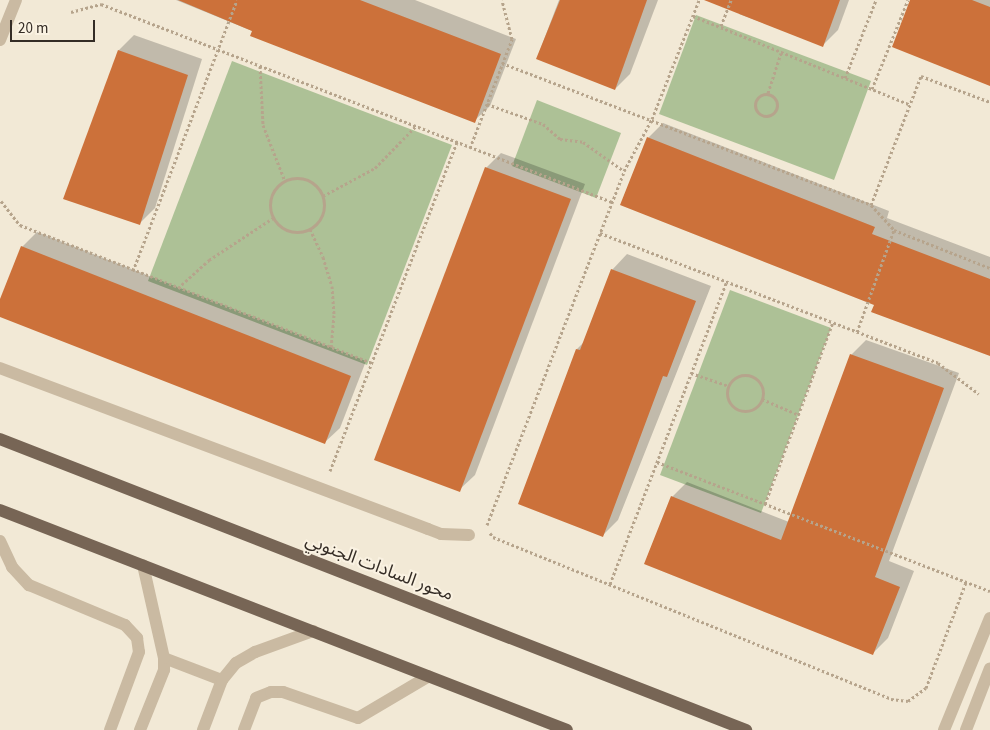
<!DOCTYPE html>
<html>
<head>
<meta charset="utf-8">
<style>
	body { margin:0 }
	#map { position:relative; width:990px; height:730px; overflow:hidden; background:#f2e9d6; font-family:"Source Sans 3","Noto Sans Arabic",sans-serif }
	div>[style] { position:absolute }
	.green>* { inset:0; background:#adc196 }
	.shadow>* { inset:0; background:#0003 }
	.building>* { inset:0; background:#cc713a }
	.path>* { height:3px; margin-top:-1.5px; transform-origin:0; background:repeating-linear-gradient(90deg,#b6a48c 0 2.5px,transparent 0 5px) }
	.path>.ring { margin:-1.5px; padding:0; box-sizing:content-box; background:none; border:3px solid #b6a48c; border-radius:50% }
	.service>* { height:12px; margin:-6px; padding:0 6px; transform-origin:6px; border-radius:6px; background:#cabaa2 }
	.minor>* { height:12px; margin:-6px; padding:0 6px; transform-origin:6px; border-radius:6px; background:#cabaa2 }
	.tertiary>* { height:12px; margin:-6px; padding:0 6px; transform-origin:6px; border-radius:6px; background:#cabaa2 }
	.primary>* { height:12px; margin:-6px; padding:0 6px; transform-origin:6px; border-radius:6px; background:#776555 }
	span { translate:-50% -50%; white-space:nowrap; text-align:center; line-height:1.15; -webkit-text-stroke:4px #faf2e2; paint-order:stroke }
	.street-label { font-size:18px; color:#342c25 }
	.scale { position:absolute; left:10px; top:20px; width:85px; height:22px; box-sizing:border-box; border:2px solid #342c25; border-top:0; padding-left:6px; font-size:15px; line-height:18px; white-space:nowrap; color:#342c25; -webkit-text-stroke:4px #faf2e2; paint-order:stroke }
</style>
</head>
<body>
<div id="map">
	<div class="green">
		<div style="clip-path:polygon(696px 15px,871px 81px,834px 180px,659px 114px)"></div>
		<div style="clip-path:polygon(232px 61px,452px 145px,367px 365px,148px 281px)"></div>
		<div style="clip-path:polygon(537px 100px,621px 133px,596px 198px,512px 166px)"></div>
		<div style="clip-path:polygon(730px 290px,831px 328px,761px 513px,660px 475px)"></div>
	</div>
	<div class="shadow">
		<div style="clip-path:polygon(176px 0,415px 0,516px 39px,490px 106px,474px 121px)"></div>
		<div style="clip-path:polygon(559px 0,658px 0,630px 74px,615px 89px,537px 58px)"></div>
		<div style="clip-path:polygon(744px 0,849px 0,838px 30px,823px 45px,739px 14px)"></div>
		<div style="clip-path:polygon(912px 0,990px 0,990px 83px)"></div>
		<div style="clip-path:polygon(134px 35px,202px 59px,155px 208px,140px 223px,119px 50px)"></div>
		<div style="clip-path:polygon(663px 123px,889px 211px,887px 218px,990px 257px,990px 355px,875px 304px,648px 138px)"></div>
		<div style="clip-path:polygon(501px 153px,585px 184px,475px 475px,459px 490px,486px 168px)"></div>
		<div style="clip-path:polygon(37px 232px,366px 361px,340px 428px,324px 443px,0 315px,0 303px,22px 247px)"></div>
		<div style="clip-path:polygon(627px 254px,711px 286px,618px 520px,603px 535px,577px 349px,585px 341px,612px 270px)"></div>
		<div style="clip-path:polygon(866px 340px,959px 373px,889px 561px,914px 571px,888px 638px,873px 653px,672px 497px,687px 482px,789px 522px,851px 355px)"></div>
	</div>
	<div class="building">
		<div style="clip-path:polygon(178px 0,360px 0,501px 54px,475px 123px,250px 36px,252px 31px)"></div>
		<div style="clip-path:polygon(560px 0,647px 0,615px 90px,536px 59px)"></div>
		<div style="clip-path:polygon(704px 0,840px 0,823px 47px)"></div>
		<div style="clip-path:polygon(910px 0,972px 0,990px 7px,990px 86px,892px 47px)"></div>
		<div style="clip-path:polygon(118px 50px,188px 75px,140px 225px,63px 199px)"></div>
		<div style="clip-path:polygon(647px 137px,875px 227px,872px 234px,990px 279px,990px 356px,871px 312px,874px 305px,620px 205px)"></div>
		<div style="clip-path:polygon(485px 167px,571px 199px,460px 492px,374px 460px)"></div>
		<div style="clip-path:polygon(21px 246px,351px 376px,325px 444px,0 317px,0 299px)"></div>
		<div style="clip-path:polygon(611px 269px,696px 301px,667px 377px,663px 376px,603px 537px,518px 504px,576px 349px,580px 350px)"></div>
		<div style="clip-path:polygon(850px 354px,944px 388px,875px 577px,900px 587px,873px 655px,644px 564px,671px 496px,781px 540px)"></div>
	</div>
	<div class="path">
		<div style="left:71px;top:12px;width:31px;rotate:-15deg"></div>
		<div style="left:101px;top:4px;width:548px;rotate:21.18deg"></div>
		<div style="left:693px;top:16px;width:233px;rotate:22.2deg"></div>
		<div style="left:721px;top:26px;width:28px;rotate:-69deg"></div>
		<div style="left:502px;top:63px;width:395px;rotate:21deg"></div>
		<div style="left:871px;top:205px;width:34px;rotate:47deg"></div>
		<div style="left:894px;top:230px;width:103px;rotate:21.6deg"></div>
		<div style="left:260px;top:66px;width:59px;rotate:87.1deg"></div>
		<div style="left:263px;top:125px;width:60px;rotate:68.6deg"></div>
		<div style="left:845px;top:78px;width:84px;rotate:-68.3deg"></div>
		<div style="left:872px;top:89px;width:96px;rotate:-68deg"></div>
		<div style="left:768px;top:93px;width:42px;rotate:-72deg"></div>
		<div class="ring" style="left:755px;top:94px;width:19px;height:19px"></div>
		<div style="left:487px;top:104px;width:59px;rotate:19.7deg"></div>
		<div style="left:543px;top:124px;width:23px;rotate:41deg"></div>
		<div style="left:560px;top:139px;width:23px;rotate:7deg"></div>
		<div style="left:583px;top:142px;width:50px;rotate:35.3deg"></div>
		<div style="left:470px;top:148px;width:117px;rotate:-68.9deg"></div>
		<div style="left:512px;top:39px;width:40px;rotate:-104.4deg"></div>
		<div class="ring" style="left:270px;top:178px;width:51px;height:51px"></div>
		<div style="left:323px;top:196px;width:59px;rotate:-28.3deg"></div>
		<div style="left:375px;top:168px;width:59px;rotate:-45.7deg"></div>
		<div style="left:1px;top:201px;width:31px;rotate:52deg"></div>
		<div style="left:20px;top:225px;width:378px;rotate:21.4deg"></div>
		<div style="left:871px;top:205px;width:138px;rotate:-68.8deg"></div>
		<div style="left:921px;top:76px;width:74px;rotate:20.6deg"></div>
		<div style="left:310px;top:229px;width:31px;rotate:65deg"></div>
		<div style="left:323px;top:257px;width:30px;rotate:73deg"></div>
		<div style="left:332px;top:286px;width:29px;rotate:86deg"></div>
		<div style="left:334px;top:315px;width:32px;rotate:95deg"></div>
		<div style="left:600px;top:233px;width:362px;rotate:21deg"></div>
		<div style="left:938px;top:363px;width:51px;rotate:37.1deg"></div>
		<div style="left:133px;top:271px;width:290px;rotate:-69deg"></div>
		<div style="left:178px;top:288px;width:42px;rotate:-42.1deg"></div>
		<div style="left:209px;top:260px;width:77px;rotate:-33.3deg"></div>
		<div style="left:857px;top:332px;width:109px;rotate:-70.1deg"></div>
		<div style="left:691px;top:373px;width:39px;rotate:19deg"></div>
		<div class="ring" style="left:727px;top:375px;width:33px;height:33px"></div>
		<div style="left:762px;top:399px;width:40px;rotate:23.4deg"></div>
		<div style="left:657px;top:462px;width:357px;rotate:21.2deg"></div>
		<div style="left:330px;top:471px;width:353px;rotate:-68.9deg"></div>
		<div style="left:765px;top:504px;width:194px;rotate:-69.5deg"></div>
		<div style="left:487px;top:525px;width:380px;rotate:-68.8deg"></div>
		<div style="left:624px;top:171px;width:59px;rotate:-61.7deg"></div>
		<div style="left:652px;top:119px;width:128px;rotate:-68.4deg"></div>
		<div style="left:490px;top:533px;width:5px;rotate:53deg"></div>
		<div style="left:493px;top:537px;width:430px;rotate:22.1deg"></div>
		<div style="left:891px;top:699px;width:17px;rotate:7deg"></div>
		<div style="left:908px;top:701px;width:22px;rotate:-36deg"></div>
		<div style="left:926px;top:688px;width:113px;rotate:-69.3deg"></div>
		<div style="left:610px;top:584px;width:325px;rotate:-68.9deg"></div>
	</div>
	<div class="service">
		<div style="left:0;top:541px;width:29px;rotate:65deg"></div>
		<div style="left:12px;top:567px;width:25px;rotate:47deg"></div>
		<div style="left:29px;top:585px;width:104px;rotate:22.6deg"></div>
		<div style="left:125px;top:625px;width:18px;rotate:47deg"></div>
		<div style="left:137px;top:638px;width:14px;rotate:82deg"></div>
		<div style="left:139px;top:652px;width:83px;rotate:110.4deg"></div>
		<div style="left:244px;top:730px;width:34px;rotate:-69deg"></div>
		<div style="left:256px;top:698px;width:16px;rotate:-22deg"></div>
		<div style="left:271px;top:692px;width:12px"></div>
		<div style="left:283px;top:692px;width:79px;rotate:19.1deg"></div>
		<div style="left:358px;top:718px;width:82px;rotate:-30.6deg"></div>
	</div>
	<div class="minor">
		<div style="left:0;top:40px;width:43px;rotate:-68.2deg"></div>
		<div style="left:0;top:368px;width:457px;rotate:20.6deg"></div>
		<div style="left:428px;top:529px;width:14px;rotate:21deg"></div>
		<div style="left:441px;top:534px;width:28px;rotate:2deg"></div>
		<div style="left:164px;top:658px;width:62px;rotate:20.8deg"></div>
		<div style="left:140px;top:730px;width:65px;rotate:-68.2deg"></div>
		<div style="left:164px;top:670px;width:12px;rotate:-90deg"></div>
		<div style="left:164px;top:658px;width:95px;rotate:-102.7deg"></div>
		<div style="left:203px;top:730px;width:53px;rotate:-69.2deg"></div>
		<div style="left:222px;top:680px;width:22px;rotate:-51deg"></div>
		<div style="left:236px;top:663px;width:22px;rotate:-30deg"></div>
		<div style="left:255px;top:652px;width:62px;rotate:-19.9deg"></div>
	</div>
	<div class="tertiary">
		<div style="left:944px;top:730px;width:121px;rotate:-67.7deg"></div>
		<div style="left:966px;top:730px;width:66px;rotate:-68.8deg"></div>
	</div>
	<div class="primary">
		<div style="left:0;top:439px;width:801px;rotate:21.31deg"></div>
		<div style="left:0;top:510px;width:608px;rotate:21.21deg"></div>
	</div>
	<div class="street-label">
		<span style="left:379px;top:568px;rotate:21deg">محور السادات الجنوبي</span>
	</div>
	<div class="scale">20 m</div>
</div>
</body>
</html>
